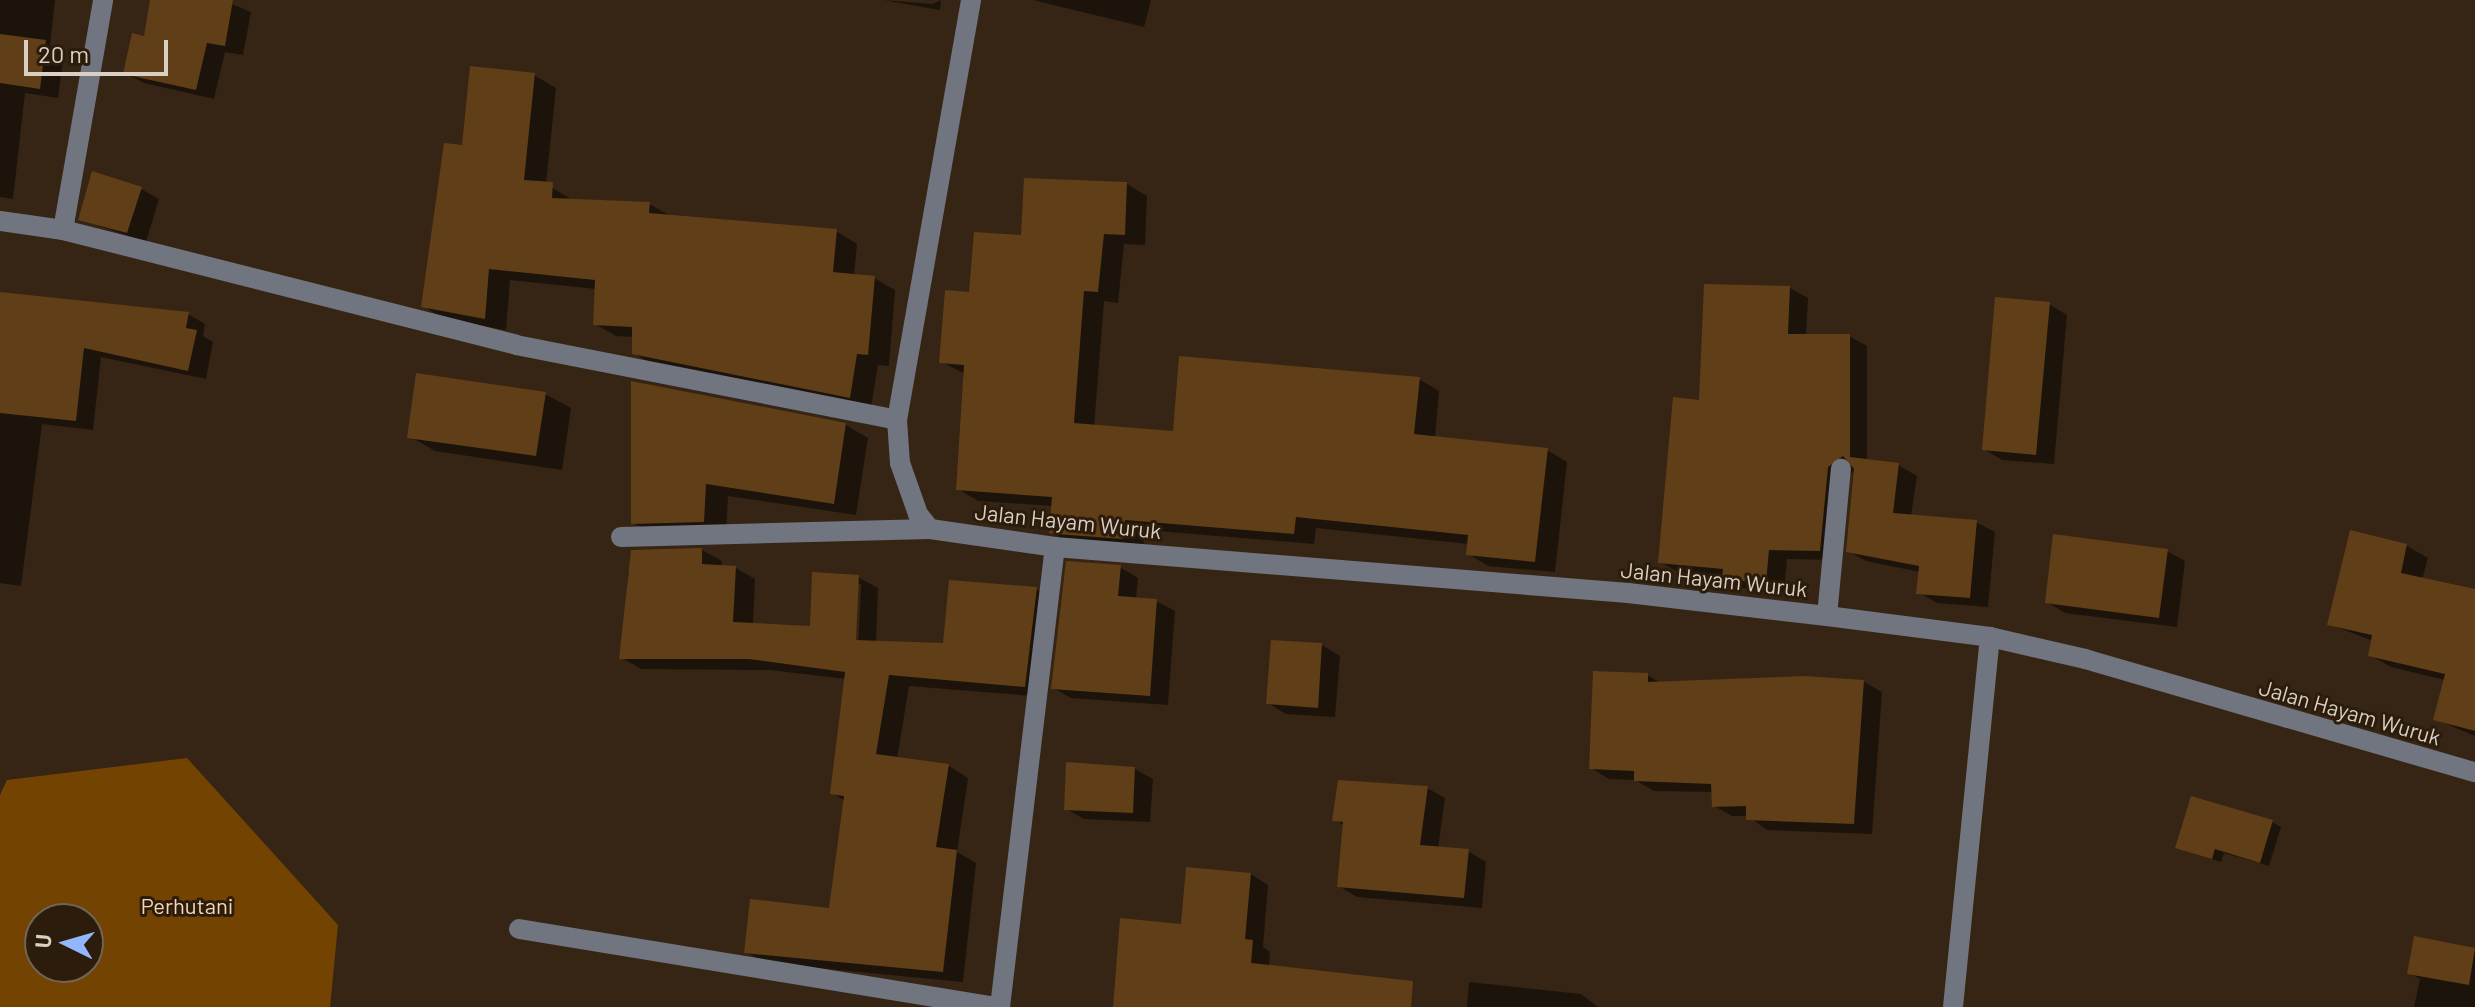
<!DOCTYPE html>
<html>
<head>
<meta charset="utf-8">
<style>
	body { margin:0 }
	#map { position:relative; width:2475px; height:1007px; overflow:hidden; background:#362514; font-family:Barlow,sans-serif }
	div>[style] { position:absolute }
	.green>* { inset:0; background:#734302 }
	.shadow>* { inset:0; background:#0007 }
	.building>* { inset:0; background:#603e17 }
	.minor>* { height:20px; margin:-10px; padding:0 10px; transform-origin:10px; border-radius:10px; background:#707580 }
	span { translate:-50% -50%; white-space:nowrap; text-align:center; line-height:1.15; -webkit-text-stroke:6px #2c1c0b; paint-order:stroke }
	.street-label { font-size:22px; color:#dacfc4 }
	.park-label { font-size:22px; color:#f9d6b4 }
	.north { position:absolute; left:24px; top:903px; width:80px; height:80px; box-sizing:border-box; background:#2c1c0b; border:2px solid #726455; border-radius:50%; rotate:275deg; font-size:22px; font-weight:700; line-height:32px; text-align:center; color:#dacfc4 }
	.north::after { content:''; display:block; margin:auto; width:28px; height:36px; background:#93b7fd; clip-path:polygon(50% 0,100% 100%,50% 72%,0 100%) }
	.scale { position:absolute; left:24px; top:40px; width:144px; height:36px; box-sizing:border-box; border:4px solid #dacfc4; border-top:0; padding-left:10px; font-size:24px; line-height:28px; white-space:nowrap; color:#dacfc4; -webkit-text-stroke:6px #2c1c0b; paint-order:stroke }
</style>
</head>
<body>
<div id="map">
	<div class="green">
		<div style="clip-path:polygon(evenodd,187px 758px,338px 925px,330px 1007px,0 1007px,0 795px,7px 780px,187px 758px,40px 919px,88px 919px,88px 967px,40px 967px,40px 919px)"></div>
	</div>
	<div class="shadow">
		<div style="clip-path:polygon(0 0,55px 0,50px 45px,64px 53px,58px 98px,25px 93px,13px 199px,0 197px)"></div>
		<div style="clip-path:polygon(153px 0,222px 0,251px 12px,243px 55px,225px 52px,214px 99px,144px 83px,126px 73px,145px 38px)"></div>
		<div style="clip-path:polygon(883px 0,932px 4px,941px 0,940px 10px)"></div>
		<div style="clip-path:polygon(1033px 0,1151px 0,1144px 27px)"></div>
		<div style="clip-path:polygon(534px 75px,556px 88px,546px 184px,574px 201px,649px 204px,671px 216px,836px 231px,857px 244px,854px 276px,874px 278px,895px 290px,889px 366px,878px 365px,871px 408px,655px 366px,634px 353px,634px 337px,616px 336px,595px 324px,596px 289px,510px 280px,506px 330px,444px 319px,423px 306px,464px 147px)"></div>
		<div style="clip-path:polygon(1127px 184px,1147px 196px,1145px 245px,1124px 244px,1118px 303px,1104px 301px,1094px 427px,1175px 434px,1419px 379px,1439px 391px,1435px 438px,1547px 450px,1567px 462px,1555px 572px,1488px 566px,1468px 554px,1469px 544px,1316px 528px,1314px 544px,1145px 530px,1143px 550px,1071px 544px,1051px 532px,1053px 506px,978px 501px,958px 489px,966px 374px,941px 362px,971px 294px,1023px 238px)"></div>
		<div style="clip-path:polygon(141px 189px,159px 199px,146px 242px,80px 219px)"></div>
		<div style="clip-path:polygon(1790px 288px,1808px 298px,1806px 336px,1849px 336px,1867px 346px,1867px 461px,1898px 465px,1917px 476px,1911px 516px,1976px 522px,1995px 532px,1988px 607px,1937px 603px,1918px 592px,1920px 572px,1866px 561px,1848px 551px,1856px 469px,1846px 478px,1838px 560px,1787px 559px,1784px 592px,1742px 588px,1724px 576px,1678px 572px,1660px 562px,1701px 402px)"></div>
		<div style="clip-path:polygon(2049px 304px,2067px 315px,2054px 464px,2002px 460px,1984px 449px)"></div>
		<div style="clip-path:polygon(0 305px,188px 314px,205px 324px,203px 336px,213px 342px,206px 379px,101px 357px,93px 430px,42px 424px,21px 586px,0 583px)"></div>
		<div style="clip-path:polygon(633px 383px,846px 425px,868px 438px,856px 515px,728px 496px,726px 534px,655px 536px,633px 523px)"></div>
		<div style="clip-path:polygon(545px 394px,571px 408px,562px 470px,435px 451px,409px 436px)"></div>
		<div style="clip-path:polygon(2351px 533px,2407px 546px,2428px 558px,2422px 580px,2475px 591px,2475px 736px,2435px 719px,2445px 680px,2391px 667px,2370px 655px,2373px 641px,2329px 624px)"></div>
		<div style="clip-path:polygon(evenodd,702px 550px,722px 561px,721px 567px,736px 568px,755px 579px,753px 625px,812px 628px,858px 577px,878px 588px,876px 642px,945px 645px,1036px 589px,1056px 601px,1045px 697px,909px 686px,897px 759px,949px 766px,968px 778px,957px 852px,976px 863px,963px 982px,766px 963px,746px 952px,831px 910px,845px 801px,832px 793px,846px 679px,770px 670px,641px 669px,622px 658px,628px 571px,702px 550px,857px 584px,861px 584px,858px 650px,854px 650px,857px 584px)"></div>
		<div style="clip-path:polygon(2167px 551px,2185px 561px,2177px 627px,2065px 613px,2047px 602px)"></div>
		<div style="clip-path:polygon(1120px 567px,1138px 578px,1136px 599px,1156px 601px,1175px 611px,1168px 705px,1071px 698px,1053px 688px)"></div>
		<div style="clip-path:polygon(1322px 645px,1340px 656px,1335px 717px,1286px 714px,1268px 703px)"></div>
		<div style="clip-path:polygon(1647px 675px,1661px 683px,1864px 682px,1882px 692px,1872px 834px,1767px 830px,1748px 816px,1732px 816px,1714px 806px,1713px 792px,1654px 791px,1635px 780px,1609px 779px,1591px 768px)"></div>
		<div style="clip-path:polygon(1135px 769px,1153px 779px,1150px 822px,1084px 819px,1066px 809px)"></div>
		<div style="clip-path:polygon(1427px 788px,1445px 798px,1438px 849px,1468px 851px,1486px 862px,1482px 908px,1357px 897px,1339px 886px,1344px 825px,1334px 820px)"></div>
		<div style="clip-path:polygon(2272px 822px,2281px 827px,2269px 866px,2224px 853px,2221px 862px,2177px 847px)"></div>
		<div style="clip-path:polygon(1251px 874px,1268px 885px,1263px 947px,1270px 952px,1269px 967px,1400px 1007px,1115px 1007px,1183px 926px)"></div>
		<div style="clip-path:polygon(2415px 938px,2475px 950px,2475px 1007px,2414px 1007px,2420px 979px,2409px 973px)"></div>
		<div style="clip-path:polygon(1469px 982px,1581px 994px,1598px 1007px,1467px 1007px)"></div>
	</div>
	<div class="building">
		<div style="clip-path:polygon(150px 0,233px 0,225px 46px,207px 43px,196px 90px,123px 74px,132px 33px,144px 36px)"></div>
		<div style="clip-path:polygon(0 34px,46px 40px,40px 89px,0 83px)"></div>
		<div style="clip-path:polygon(470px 66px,535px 73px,524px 180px,553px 182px,552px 198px,650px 202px,649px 213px,837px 229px,833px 272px,875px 276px,868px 355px,857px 354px,850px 398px,632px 354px,632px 327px,593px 325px,595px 280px,489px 269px,485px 319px,421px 307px,444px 143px,462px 145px)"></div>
		<div style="clip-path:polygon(92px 171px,142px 187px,127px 233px,78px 220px)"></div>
		<div style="clip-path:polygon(1024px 178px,1127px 182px,1125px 235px,1104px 234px,1098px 292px,1084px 291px,1074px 423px,1173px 431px,1179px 356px,1420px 377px,1414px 434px,1548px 448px,1535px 562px,1466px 555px,1468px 535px,1296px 517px,1294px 534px,1125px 520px,1123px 539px,1056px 534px,1049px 533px,1052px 497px,956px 490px,964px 365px,939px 363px,945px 290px,969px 292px,974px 232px,1021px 235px)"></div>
		<div style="clip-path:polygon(1704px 284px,1790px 286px,1788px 334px,1850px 334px,1850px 457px,1899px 463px,1893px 513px,1977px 520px,1970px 598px,1916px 594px,1919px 566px,1846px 552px,1854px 469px,1843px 456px,1828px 467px,1820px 551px,1769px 550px,1766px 583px,1722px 579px,1723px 569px,1658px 563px,1673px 397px,1699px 400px)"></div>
		<div style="clip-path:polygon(0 292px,189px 312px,186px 328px,197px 330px,188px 371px,84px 348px,76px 421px,0 413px)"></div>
		<div style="clip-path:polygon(1995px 297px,2050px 302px,2036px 455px,1982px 450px)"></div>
		<div style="clip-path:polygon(416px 373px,546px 392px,536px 456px,407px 438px)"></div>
		<div style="clip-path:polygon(631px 381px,846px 423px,834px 504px,706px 484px,704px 522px,631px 524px)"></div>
		<div style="clip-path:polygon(2350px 530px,2407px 544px,2401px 573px,2475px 589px,2475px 731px,2433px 720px,2445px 674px,2368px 656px,2372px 635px,2327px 625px)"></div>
		<div style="clip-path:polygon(2053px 534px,2168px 549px,2159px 618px,2045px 603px)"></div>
		<div style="clip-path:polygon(702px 548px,702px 564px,736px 566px,733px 622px,810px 626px,812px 572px,859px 575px,856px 640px,943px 643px,949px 580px,1037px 587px,1025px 687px,889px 675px,876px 754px,949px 764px,936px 847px,957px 850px,943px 972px,744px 953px,750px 899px,829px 908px,844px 796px,830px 794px,845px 672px,749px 659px,619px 659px,631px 550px)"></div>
		<div style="clip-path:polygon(1066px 561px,1121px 565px,1118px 596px,1157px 599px,1150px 696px,1051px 689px)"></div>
		<div style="clip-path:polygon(1271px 640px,1322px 643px,1318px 708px,1266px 704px)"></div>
		<div style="clip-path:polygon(1593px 671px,1648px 673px,1648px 682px,1804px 676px,1864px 680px,1854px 824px,1746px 820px,1746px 806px,1712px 807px,1711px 784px,1634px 781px,1634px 771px,1589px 769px)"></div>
		<div style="clip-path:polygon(1066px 762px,1135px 767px,1133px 813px,1064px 810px)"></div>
		<div style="clip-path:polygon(1338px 780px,1428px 786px,1420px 845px,1469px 849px,1464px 898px,1337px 887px,1343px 822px,1332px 821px)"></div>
		<div style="clip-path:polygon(2191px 796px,2273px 820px,2260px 863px,2215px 849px,2212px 859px,2175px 848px)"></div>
		<div style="clip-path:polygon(1186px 867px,1251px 873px,1245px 939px,1253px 940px,1251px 963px,1413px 981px,1411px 1007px,1113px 1007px,1120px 918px,1181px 924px)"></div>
		<div style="clip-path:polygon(2414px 936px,2475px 948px,2469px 985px,2407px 974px)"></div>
	</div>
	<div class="minor">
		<div style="left:0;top:221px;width:64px;rotate:8.1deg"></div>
		<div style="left:63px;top:230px;width:233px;rotate:-80.1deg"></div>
		<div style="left:63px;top:230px;width:467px;rotate:14.2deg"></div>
		<div style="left:516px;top:345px;width:388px;rotate:11.1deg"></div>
		<div style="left:930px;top:529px;width:19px;rotate:-129deg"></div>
		<div style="left:918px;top:514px;width:54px;rotate:-109.4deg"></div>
		<div style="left:900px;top:463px;width:43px;rotate:-94deg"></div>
		<div style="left:897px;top:420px;width:426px;rotate:-80deg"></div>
		<div style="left:621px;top:537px;width:309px;rotate:-1.5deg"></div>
		<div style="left:930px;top:529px;width:126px;rotate:8.2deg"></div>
		<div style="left:1055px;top:547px;width:575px;rotate:4.59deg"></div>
		<div style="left:1628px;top:593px;width:200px;rotate:6.6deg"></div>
		<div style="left:1827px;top:616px;width:164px;rotate:7.3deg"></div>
		<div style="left:1990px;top:637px;width:98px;rotate:13deg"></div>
		<div style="left:2085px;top:659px;width:406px;rotate:16.2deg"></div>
		<div style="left:1827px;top:616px;width:148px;rotate:-84.6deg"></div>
		<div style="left:519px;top:929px;width:481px;rotate:9.3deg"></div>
		<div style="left:1000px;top:1007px;width:463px;rotate:-83.2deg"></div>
		<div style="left:1953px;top:1007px;width:372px;rotate:-84.3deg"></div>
	</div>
	<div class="street-label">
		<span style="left:1068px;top:521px;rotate:6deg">Jalan Hayam Wuruk</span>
		<span style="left:1714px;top:579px;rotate:6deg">Jalan Hayam Wuruk</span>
		<span style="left:2350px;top:712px;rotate:16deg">Jalan Hayam Wuruk</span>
	</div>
	<div class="park-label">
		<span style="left:187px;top:906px">Perhutani</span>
	</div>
	<div class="north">U</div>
	<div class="scale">20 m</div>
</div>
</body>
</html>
